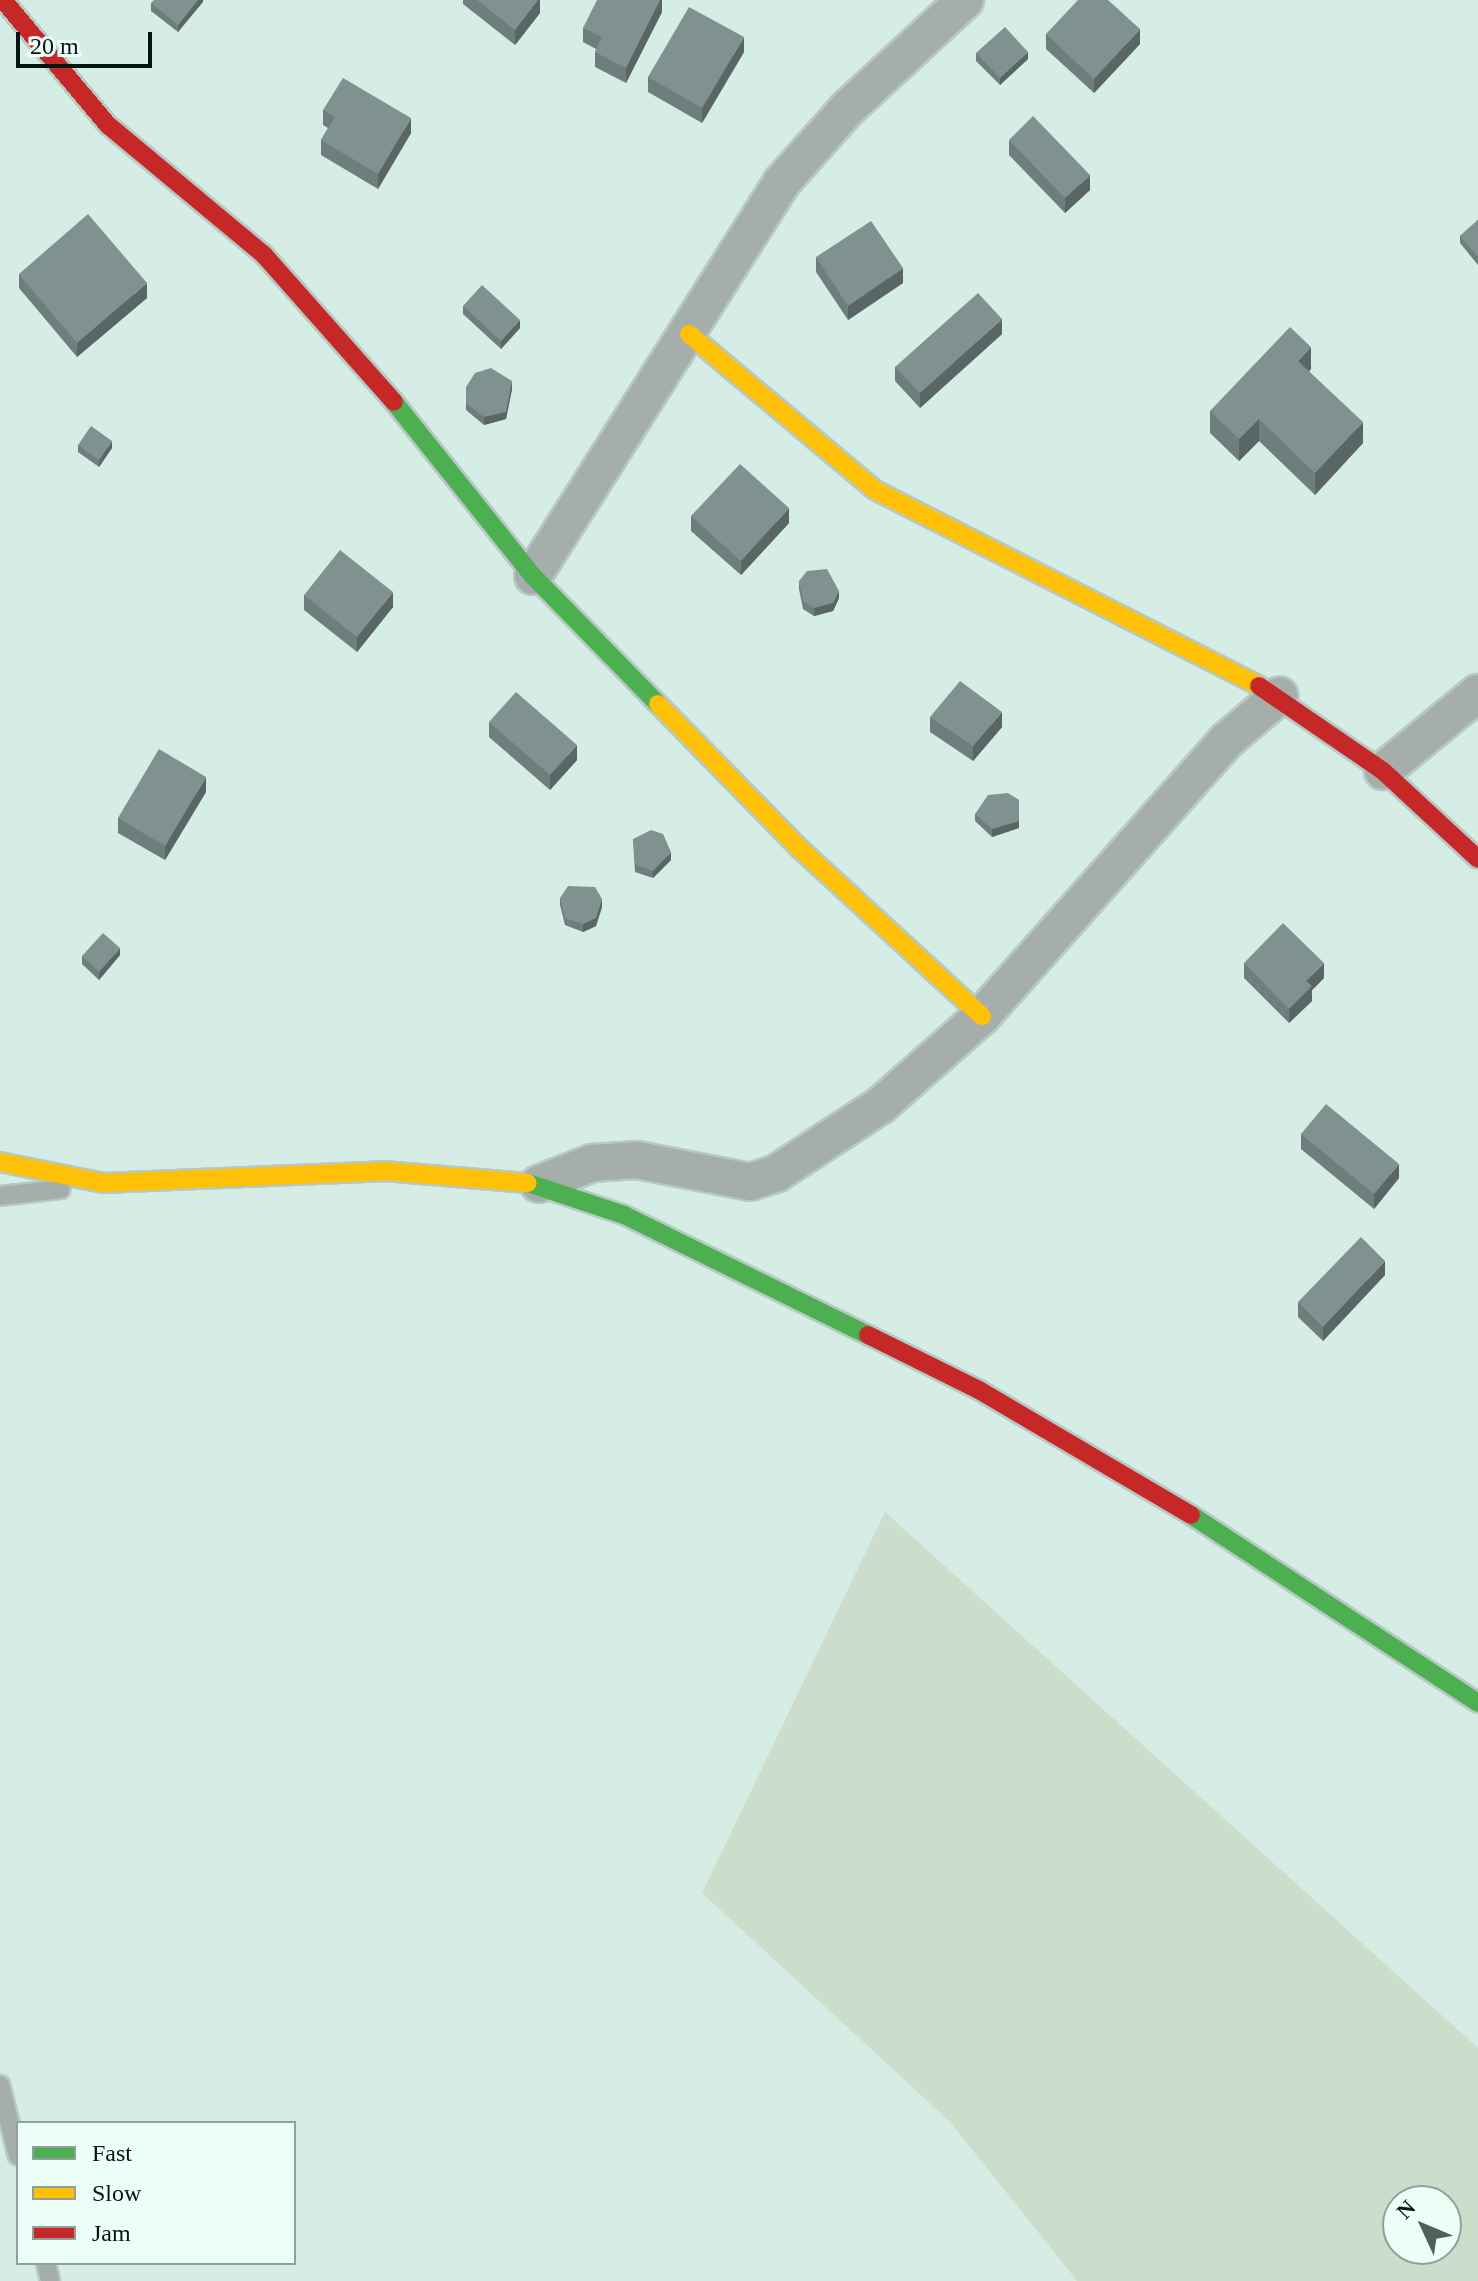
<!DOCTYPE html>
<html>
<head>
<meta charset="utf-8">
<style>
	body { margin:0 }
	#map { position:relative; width:1478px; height:2281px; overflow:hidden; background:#d6ede6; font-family:Georgia,serif }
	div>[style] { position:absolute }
	.green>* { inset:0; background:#cdddcc }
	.roads { filter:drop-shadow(2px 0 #b6c9c3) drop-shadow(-2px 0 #b6c9c3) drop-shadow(0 2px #b6c9c3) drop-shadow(0 -2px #b6c9c3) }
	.lane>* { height:18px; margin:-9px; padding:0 9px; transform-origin:9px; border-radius:9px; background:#a5aeaa }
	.street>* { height:36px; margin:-18px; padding:0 18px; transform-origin:18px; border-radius:18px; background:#a5aeaa }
	.fast>* { height:18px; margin:-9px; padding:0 9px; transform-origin:9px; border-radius:9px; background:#4caf50 }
	.slow>* { height:18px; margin:-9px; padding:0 9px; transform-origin:9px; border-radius:9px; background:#ffc107 }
	.jam>* { height:18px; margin:-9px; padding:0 9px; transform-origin:9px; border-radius:9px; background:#c62828 }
	.wall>* { inset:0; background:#6e7e7c }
	.shaded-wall>* { inset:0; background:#5a6665 }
	.building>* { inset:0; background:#809290 }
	span { translate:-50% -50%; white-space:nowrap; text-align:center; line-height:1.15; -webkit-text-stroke:8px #edfdf8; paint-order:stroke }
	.legend { position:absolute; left:16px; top:2121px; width:280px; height:144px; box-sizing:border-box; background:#edfdf8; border:2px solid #90a09b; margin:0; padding:10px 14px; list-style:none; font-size:24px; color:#051410 }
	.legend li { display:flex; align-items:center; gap:16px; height:40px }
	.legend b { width:40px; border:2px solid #90a09b }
	.north { position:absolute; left:1382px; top:2185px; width:80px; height:80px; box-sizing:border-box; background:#edfdf8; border:2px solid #90a09b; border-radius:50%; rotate:314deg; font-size:22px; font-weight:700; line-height:32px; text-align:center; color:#051410 }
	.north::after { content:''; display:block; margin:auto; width:28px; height:36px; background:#4e605b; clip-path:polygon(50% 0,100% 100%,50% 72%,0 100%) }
	.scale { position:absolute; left:16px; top:32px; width:136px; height:36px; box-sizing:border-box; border:4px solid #051410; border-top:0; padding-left:10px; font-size:24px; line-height:28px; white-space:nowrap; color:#051410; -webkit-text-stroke:6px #edfdf8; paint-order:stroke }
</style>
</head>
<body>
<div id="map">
	<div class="green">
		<div style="clip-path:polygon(evenodd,885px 1512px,1478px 2048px,1478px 2281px,1077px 2281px,949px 2121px,702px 1893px,885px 1512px,1398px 2201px,1446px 2201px,1446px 2249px,1398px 2249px,1398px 2201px)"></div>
	</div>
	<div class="roads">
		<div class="lane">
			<div style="left:0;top:1196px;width:61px;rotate:-6.5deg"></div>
			<div style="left:0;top:2085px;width:73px;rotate:75.8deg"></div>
			<div style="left:46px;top:2263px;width:18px;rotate:77deg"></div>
		</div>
		<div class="street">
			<div style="left:533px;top:576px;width:466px;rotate:-57.7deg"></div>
			<div style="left:782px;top:182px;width:99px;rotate:-48.3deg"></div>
			<div style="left:848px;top:108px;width:159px;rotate:-42.7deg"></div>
			<div style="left:1383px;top:771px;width:123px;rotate:-39.4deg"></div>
			<div style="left:539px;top:1184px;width:57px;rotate:-21.6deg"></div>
			<div style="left:592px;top:1163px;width:45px;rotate:-3.8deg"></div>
			<div style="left:637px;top:1160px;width:115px;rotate:11deg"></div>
			<div style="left:750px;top:1182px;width:28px;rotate:-18deg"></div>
			<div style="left:777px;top:1173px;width:124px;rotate:-33.2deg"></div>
			<div style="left:881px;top:1105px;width:135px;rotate:-41.4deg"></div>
			<div style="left:982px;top:1016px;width:368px;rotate:-48.4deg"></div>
			<div style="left:1226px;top:741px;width:70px;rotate:-40.3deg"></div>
		</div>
		<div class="fast">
			<div style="left:394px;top:402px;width:223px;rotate:51.4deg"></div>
			<div style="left:533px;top:576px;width:179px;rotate:45.7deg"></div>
			<div style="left:528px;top:1183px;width:101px;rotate:18.4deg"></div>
			<div style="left:624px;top:1215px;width:272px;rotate:26.2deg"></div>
			<div style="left:1191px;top:1515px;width:343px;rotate:33.2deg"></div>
		</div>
		<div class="slow">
			<div style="left:689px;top:334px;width:243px;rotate:40deg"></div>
			<div style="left:875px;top:490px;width:431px;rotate:27deg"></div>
			<div style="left:658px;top:704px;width:200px;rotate:45.6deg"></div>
			<div style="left:798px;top:847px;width:250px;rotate:42.6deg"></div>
			<div style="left:0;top:1162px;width:105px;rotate:11.5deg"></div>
			<div style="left:103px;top:1183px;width:281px;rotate:-2.4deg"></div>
			<div style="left:384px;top:1171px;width:144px;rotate:4.8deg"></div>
		</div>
		<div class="jam">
			<div style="left:3px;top:0;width:163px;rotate:50deg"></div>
			<div style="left:108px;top:125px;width:203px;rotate:39.8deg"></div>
			<div style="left:264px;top:255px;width:196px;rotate:48.5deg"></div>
			<div style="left:1259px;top:686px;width:150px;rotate:34.4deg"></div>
			<div style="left:1383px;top:771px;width:129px;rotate:42.8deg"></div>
			<div style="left:868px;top:1335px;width:124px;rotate:26.4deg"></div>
			<div style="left:979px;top:1390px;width:246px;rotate:30.5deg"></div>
		</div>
	</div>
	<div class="wall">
		<div style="clip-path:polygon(203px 0,178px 32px,151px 11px,151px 3px)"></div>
		<div style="clip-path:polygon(463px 0,540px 0,540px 13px,515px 45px,463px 4px)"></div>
		<div style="clip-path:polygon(662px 0,662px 12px,626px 83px,595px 67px,595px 52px,596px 49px,583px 42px,583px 28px)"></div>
		<div style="clip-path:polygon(1046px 34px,1140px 44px,1094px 93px,1046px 49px)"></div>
		<div style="clip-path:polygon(744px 52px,702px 123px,648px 92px,648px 77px)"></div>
		<div style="clip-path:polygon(976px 53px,1028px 59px,1000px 85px,976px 61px)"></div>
		<div style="clip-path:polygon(323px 110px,411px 133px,378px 189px,321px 155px,321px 140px,328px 128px,323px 125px)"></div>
		<div style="clip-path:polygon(1009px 140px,1090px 190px,1065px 213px,1009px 155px)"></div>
		<div style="clip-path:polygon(1478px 220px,1478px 265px,1460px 243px,1460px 236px)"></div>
		<div style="clip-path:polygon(816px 257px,903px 283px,848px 320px,816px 272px)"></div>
		<div style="clip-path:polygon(19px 274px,147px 298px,77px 357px,19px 288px)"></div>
		<div style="clip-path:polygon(463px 306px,520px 328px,501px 349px,463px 314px)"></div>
		<div style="clip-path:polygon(1002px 334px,920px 408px,895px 381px,895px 367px)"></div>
		<div style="clip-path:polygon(1311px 369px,1309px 371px,1363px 443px,1315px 495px,1259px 441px,1239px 461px,1210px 433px,1210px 411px)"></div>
		<div style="clip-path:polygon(466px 387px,512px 389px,506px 419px,484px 425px,466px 410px)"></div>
		<div style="clip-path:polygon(78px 445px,112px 448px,99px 467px,78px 452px)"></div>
		<div style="clip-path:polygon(691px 516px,789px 523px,741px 575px,691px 531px)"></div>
		<div style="clip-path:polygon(799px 581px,839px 598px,833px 611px,814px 616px,803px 609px,799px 589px)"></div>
		<div style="clip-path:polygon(304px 595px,393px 607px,357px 652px,304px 610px)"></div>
		<div style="clip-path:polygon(930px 717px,1002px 727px,973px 761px,930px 732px)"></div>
		<div style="clip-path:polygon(489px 722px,577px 760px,550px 790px,489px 737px)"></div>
		<div style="clip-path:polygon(206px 792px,165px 860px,118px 833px,118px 818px)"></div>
		<div style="clip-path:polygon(1019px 800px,1019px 828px,992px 837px,975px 821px,975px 814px)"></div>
		<div style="clip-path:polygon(633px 839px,671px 860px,653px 878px,635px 872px)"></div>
		<div style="clip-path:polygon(560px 898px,602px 907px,596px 926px,583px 932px,565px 925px,560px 905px)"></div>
		<div style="clip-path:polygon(120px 955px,99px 980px,82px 964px,82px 956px)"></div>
		<div style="clip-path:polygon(1244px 963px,1324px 978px,1312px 990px,1312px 1001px,1289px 1023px,1244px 978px)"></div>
		<div style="clip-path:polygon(1301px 1134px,1399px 1178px,1374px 1209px,1301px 1149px)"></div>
		<div style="clip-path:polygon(1385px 1275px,1323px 1341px,1298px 1317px,1298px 1302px)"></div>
	</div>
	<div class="shaded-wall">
		<div style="clip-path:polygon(198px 0,203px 0,203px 2px,178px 32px,178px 25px)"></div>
		<div style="clip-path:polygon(538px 0,540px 0,540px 13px,515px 45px,515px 30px)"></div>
		<div style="clip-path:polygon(660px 0,662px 0,662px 12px,626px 83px,626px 68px)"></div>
		<div style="clip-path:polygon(1140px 29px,1140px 44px,1094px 93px,1094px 79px)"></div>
		<div style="clip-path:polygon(744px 37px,744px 52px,702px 123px,702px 108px)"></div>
		<div style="clip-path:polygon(1028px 52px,1028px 59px,1000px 85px,1000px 78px)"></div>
		<div style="clip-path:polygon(411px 118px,411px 133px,378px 189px,378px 174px)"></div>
		<div style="clip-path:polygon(1090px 175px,1090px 190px,1065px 213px,1065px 198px)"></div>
		<div style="clip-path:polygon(903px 268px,903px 283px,848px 320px,848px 306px)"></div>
		<div style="clip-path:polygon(147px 283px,147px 298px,77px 357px,77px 343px)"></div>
		<div style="clip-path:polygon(1002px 319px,1002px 334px,920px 408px,920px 393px)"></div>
		<div style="clip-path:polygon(520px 320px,520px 328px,501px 349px,501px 341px)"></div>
		<div style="clip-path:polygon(1311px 347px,1311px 369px,1298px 382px,1298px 361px)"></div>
		<div style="clip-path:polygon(512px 381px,512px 389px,506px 419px,484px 425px,484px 417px)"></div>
		<div style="clip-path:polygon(1259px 419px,1259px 441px,1239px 461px,1239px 439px)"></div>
		<div style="clip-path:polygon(1363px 422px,1363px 443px,1315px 495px,1315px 473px)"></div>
		<div style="clip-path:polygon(112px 441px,112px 448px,99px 467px,99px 460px)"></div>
		<div style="clip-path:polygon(789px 508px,789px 523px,741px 575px,741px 561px)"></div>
		<div style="clip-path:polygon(839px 591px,839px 598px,833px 611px,814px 616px,814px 608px)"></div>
		<div style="clip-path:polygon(393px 592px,393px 607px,357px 652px,357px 637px)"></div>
		<div style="clip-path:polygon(1002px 712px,1002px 727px,973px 761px,973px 746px)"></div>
		<div style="clip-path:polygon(577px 745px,577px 760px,550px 790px,550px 775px)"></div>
		<div style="clip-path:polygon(206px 777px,206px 792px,165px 860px,165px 846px)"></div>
		<div style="clip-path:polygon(1019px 821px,1019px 828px,992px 837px,992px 829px)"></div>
		<div style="clip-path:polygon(671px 852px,671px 860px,653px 878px,653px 871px)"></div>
		<div style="clip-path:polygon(602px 899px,602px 907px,596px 926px,583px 932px,583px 924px)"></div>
		<div style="clip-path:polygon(120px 948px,120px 955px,99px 980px,99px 972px)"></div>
		<div style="clip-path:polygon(1324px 963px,1324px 978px,1312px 990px,1312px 1001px,1289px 1023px,1289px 1009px,1306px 981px)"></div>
		<div style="clip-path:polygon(1399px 1164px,1399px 1178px,1374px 1209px,1374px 1194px)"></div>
		<div style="clip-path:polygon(1385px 1261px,1385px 1275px,1323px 1341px,1323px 1327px)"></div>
	</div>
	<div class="building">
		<div style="clip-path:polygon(154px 0,198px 0,178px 25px,151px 3px)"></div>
		<div style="clip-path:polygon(477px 0,538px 0,515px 30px)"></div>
		<div style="clip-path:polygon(597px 0,660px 0,626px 68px,595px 52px,602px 37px,583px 28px)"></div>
		<div style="clip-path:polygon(1078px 0,1108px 0,1140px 29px,1094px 79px,1046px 34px)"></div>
		<div style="clip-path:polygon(689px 7px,744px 37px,702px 108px,648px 77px)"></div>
		<div style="clip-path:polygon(1005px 27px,1028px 52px,1000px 78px,976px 53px)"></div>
		<div style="clip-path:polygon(343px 78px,411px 118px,378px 174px,321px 140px,335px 117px,323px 110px)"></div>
		<div style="clip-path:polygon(1033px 116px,1090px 175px,1065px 198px,1009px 140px)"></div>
		<div style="clip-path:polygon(88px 214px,147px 283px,77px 343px,19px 274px)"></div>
		<div style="clip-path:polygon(1478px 220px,1478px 257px,1460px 236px)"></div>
		<div style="clip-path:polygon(871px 221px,903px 268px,848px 306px,816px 257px)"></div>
		<div style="clip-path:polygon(482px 285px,520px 320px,501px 341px,463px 306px)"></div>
		<div style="clip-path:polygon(978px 293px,1002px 319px,920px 393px,895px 367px)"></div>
		<div style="clip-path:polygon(1290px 327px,1311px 347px,1298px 361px,1363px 422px,1315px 473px,1259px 419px,1239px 439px,1210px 411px)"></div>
		<div style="clip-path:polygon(491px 368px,512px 381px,506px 412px,484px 417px,466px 403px,466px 387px,475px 373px)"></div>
		<div style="clip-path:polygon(91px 426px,112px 441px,99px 460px,78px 445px)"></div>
		<div style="clip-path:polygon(740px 464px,789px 508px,741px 561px,691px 516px)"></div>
		<div style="clip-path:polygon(340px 550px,393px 592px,357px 637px,304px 595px)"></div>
		<div style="clip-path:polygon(827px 569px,839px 591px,833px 603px,814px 608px,803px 601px,799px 581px,807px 571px)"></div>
		<div style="clip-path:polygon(960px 681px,1002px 712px,973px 746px,930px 717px)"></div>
		<div style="clip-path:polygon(516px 692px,577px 745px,550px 775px,489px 722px)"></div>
		<div style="clip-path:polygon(159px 749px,206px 777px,165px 846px,118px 818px)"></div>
		<div style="clip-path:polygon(1008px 793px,1019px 800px,1019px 821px,992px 829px,975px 814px,988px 795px)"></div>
		<div style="clip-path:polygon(651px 830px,663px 834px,671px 852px,653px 871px,635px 864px,633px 839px)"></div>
		<div style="clip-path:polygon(568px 886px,595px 887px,602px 899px,596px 918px,583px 924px,565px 918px,560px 898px)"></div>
		<div style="clip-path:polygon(1283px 923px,1324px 963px,1306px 981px,1312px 986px,1289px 1009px,1244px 963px)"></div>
		<div style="clip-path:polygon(103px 933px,120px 948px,99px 972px,82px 956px)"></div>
		<div style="clip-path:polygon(1326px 1104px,1399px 1164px,1374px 1194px,1301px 1134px)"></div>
		<div style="clip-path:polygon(1361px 1237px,1385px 1261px,1323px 1327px,1298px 1302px)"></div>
	</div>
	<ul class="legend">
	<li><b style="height:10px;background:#4caf50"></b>Fast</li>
	<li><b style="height:10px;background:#ffc107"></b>Slow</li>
	<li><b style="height:10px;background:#c62828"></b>Jam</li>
	</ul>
	<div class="north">N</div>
	<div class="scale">20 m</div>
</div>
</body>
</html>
